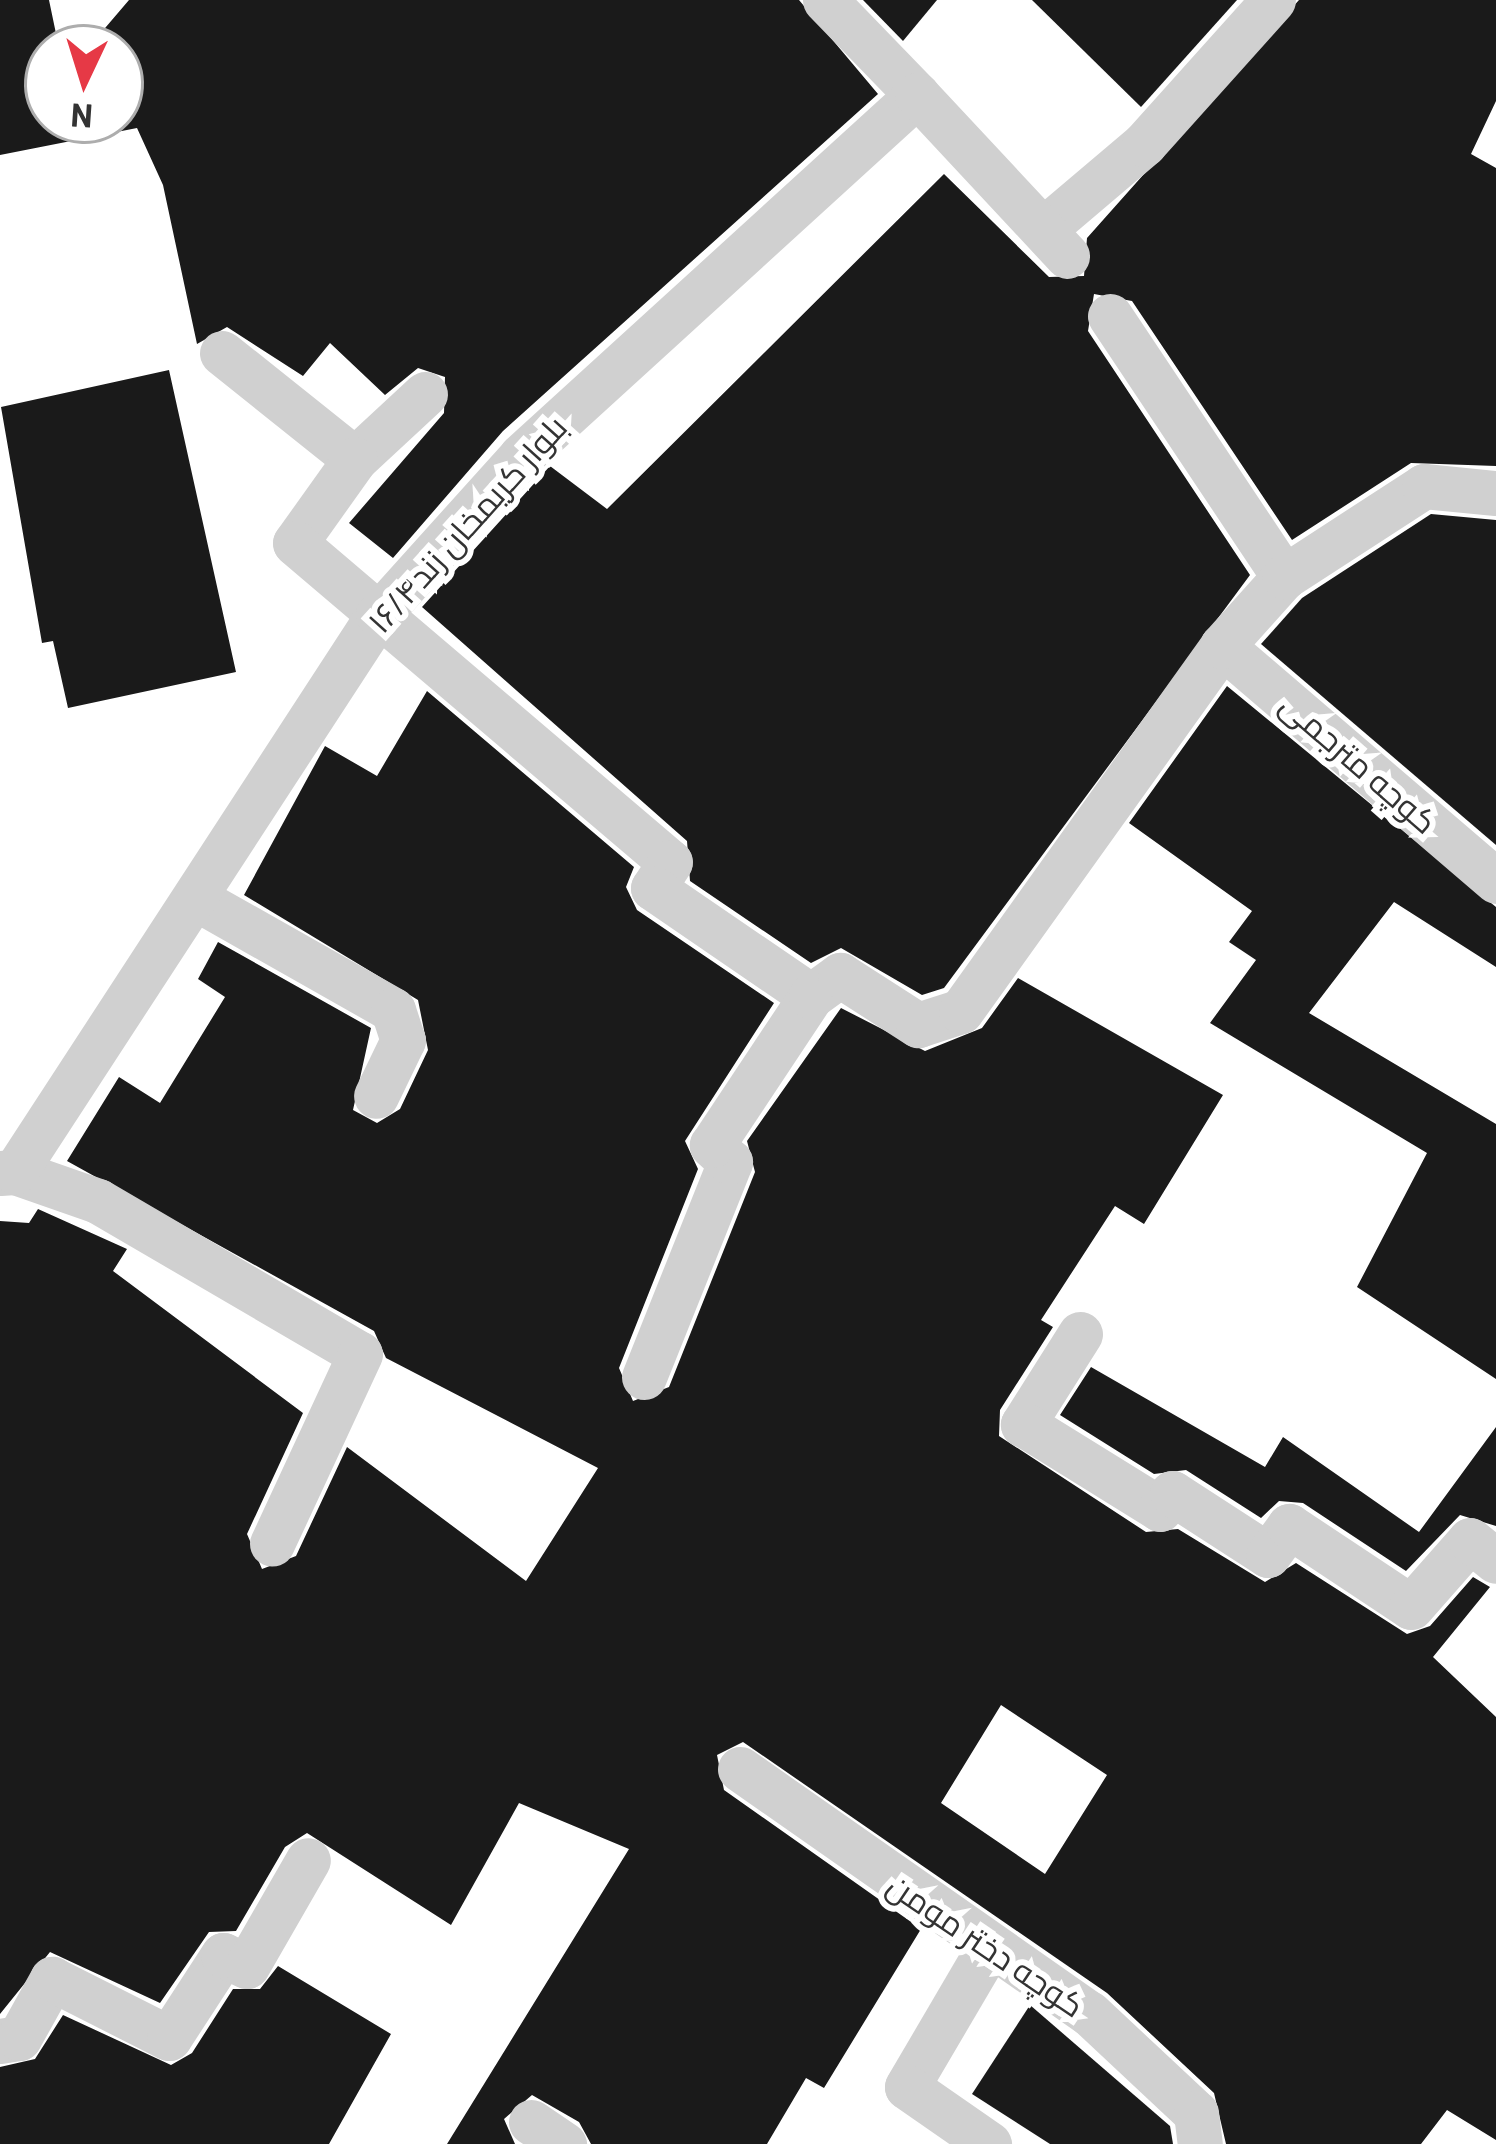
<!DOCTYPE html>
<html>
<head>
<meta charset="utf-8">
<style>
	body { margin:0 }
	#map { position:relative; width:1496px; height:2144px; overflow:hidden; background:#fff; font-family:Barlow,Cairo,sans-serif }
	div>[style] { position:absolute }
	.building>* { inset:0; background:#1a1a1a }
	.lane>* { height:45px; margin:-22.5px; padding:0 22.5px; transform-origin:22.5px; border-radius:22.5px; background:#d0d0d0 }
	span { translate:-50% -50%; white-space:nowrap; text-align:center; line-height:1.15; -webkit-text-stroke:12px #fff; paint-order:stroke }
	.street-label { font-size:33px; color:#333 }
	.north { position:absolute; left:24px; top:24px; width:120px; height:120px; box-sizing:border-box; background:#fff; border:3px solid #adadad; border-radius:50%; rotate:184deg; font-size:33px; font-weight:700; line-height:48px; text-align:center; color:#333 }
	.north::after { content:''; display:block; margin:auto; width:42px; height:54px; background:#e63946; clip-path:polygon(50% 0,100% 100%,50% 72%,0 100%) }
</style>
</head>
<body>
<div id="map">
	<div class="building">
		<div style="clip-path:polygon(0 0,49px 0,59px 48px,48px 48px,48px 120px,120px 120px,120px 48px,88px 48px,129px 0,799px 0,878px 94px,503px 431px,393px 558px,349px 523px,444px 413px,445px 377px,418px 368px,385px 395px,330px 343px,303px 376px,227px 327px,197px 344px,163px 185px,137px 128px,0 155px)"></div>
		<div style="clip-path:polygon(863px 0,937px 0,903px 41px)"></div>
		<div style="clip-path:polygon(1032px 0,1237px 0,1141px 107px)"></div>
		<div style="clip-path:polygon(1299px 0,1496px 0,1496px 101px,1471px 154px,1496px 168px,1496px 466px,1411px 463px,1292px 540px,1132px 301px,1094px 294px,1088px 331px,1250px 575px,944px 988px,922px 995px,841px 948px,811px 963px,690px 881px,687px 841px,422px 607px,550px 466px,607px 509px,944px 174px,1049px 277px,1084px 276px,1087px 238px)"></div>
		<div style="clip-path:polygon(169px 370px,236px 672px,68px 708px,53px 641px,42px 643px,1px 407px)"></div>
		<div style="clip-path:polygon(1431px 514px,1496px 520px,1496px 845px,1261px 644px,1302px 598px)"></div>
		<div style="clip-path:polygon(1227px 686px,1496px 907px,1496px 967px,1394px 902px,1309px 1013px,1496px 1124px,1496px 1379px,1357px 1287px,1427px 1153px,1210px 1023px,1256px 960px,1229px 942px,1252px 911px,1129px 823px)"></div>
		<div style="clip-path:polygon(evenodd,427px 691px,634px 867px,626px 887px,637px 910px,774px 1003px,685px 1141px,698px 1169px,619px 1368px,633px 1401px,669px 1387px,755px 1172px,747px 1141px,841px 1008px,925px 1051px,982px 1028px,1018px 978px,1223px 1095px,1144px 1224px,1115px 1206px,1041px 1320px,1053px 1327px,1000px 1410px,999px 1436px,1146px 1532px,1178px 1529px,1265px 1582px,1296px 1563px,1407px 1634px,1430px 1626px,1473px 1577px,1490px 1587px,1433px 1657px,1496px 1717px,1496px 2140px,1447px 2110px,1421px 2144px,1226px 2144px,1214px 2093px,1107px 1993px,743px 1742px,717px 1755px,724px 1790px,921px 1929px,824px 2088px,806px 2078px,767px 2144px,591px 2144px,579px 2122px,532px 2095px,504px 2119px,515px 2144px,447px 2144px,629px 1849px,519px 1803px,451px 1925px,307px 1833px,285px 1847px,236px 1931px,209px 1932px,160px 2003px,50px 1952px,0 2014px,0 1221px,29px 1223px,38px 1209px,127px 1249px,113px 1271px,303px 1413px,247px 1534px,262px 1569px,296px 1556px,347px 1447px,526px 1581px,598px 1468px,386px 1358px,374px 1331px,67px 1161px,119px 1077px,160px 1103px,225px 997px,198px 979px,218px 942px,371px 1028px,353px 1110px,377px 1123px,400px 1109px,428px 1050px,418px 1000px,244px 895px,325px 746px,377px 776px,427px 691px,1001px 1705px,1107px 1775px,1045px 1874px,941px 1803px,1001px 1705px)"></div>
		<div style="clip-path:polygon(1091px 1367px,1265px 1467px,1283px 1437px,1419px 1532px,1496px 1427px,1496px 1526px,1460px 1515px,1406px 1571px,1303px 1503px,1279px 1501px,1261px 1518px,1186px 1470px,1154px 1474px,1060px 1415px)"></div>
		<div style="clip-path:polygon(278px 1966px,391px 2034px,329px 2144px,0 2144px,0 2067px,35px 2059px,63px 2015px,171px 2065px,192px 2053px,233px 1989px,260px 1989px)"></div>
		<div style="clip-path:polygon(1030px 2005px,1170px 2126px,1173px 2144px,1050px 2144px,972px 2094px)"></div>
	</div>
	<div class="lane">
		<div style="left:825px;top:0;width:132px;rotate:45.9deg"></div>
		<div style="left:1045px;top:228px;width:130px;rotate:-40.3deg"></div>
		<div style="left:1144px;top:144px;width:193px;rotate:-48.1deg"></div>
		<div style="left:1110px;top:316px;width:314px;rotate:56.3deg"></div>
		<div style="left:222px;top:353px;width:170px;rotate:38.6deg"></div>
		<div style="left:425px;top:394px;width:96px;rotate:137.1deg"></div>
		<div style="left:355px;top:459px;width:103px;rotate:125.5deg"></div>
		<div style="left:295px;top:543px;width:492px;rotate:40.4deg"></div>
		<div style="left:670px;top:862px;width:31px;rotate:123deg"></div>
		<div style="left:653px;top:888px;width:191px;rotate:34.4deg"></div>
		<div style="left:1222px;top:646px;width:361px;rotate:40.6deg"></div>
		<div style="left:197px;top:899px;width:225px;rotate:29.5deg"></div>
		<div style="left:393px;top:1010px;width:32px;rotate:72deg"></div>
		<div style="left:403px;top:1040px;width:62px;rotate:115.7deg"></div>
		<div style="left:15px;top:1172px;width:88px;rotate:19.3deg"></div>
		<div style="left:98px;top:1201px;width:303px;rotate:30.3deg"></div>
		<div style="left:360px;top:1354px;width:209px;rotate:114.9deg"></div>
		<div style="left:0;top:1173px;width:15px;rotate:-4deg"></div>
		<div style="left:15px;top:1172px;width:665px;rotate:-56.91deg"></div>
		<div style="left:378px;top:615px;width:214px;rotate:-48deg"></div>
		<div style="left:521px;top:456px;width:536px;rotate:-42.35deg"></div>
		<div style="left:917px;top:95px;width:220px;rotate:47deg"></div>
		<div style="left:1080px;top:1334px;width:107px;rotate:122.3deg"></div>
		<div style="left:1023px;top:1424px;width:161px;rotate:31.8deg"></div>
		<div style="left:1160px;top:1509px;width:20px;rotate:-53deg"></div>
		<div style="left:1172px;top:1493px;width:114px;rotate:32.9deg"></div>
		<div style="left:1268px;top:1555px;width:36px;rotate:-54deg"></div>
		<div style="left:1289px;top:1526px;width:146px;rotate:33.6deg"></div>
		<div style="left:1411px;top:1607px;width:89px;rotate:-48.6deg"></div>
		<div style="left:1470px;top:1540px;width:33px;rotate:39deg"></div>
		<div style="left:644px;top:1377px;width:232px;rotate:-68.2deg"></div>
		<div style="left:730px;top:1162px;width:25px;rotate:-137deg"></div>
		<div style="left:712px;top:1145px;width:179px;rotate:-56.4deg"></div>
		<div style="left:811px;top:996px;width:36px;rotate:-36deg"></div>
		<div style="left:840px;top:975px;width:93px;rotate:32.7deg"></div>
		<div style="left:918px;top:1025px;width:45px;rotate:-18deg"></div>
		<div style="left:961px;top:1011px;width:449px;rotate:-54.4deg"></div>
		<div style="left:1222px;top:646px;width:93px;rotate:-48.1deg"></div>
		<div style="left:1284px;top:577px;width:167px;rotate:-33deg"></div>
		<div style="left:1424px;top:486px;width:72px;rotate:5.6deg"></div>
		<div style="left:740px;top:1769px;width:426px;rotate:35deg"></div>
		<div style="left:1089px;top:2013px;width:146px;rotate:43.1deg"></div>
		<div style="left:1196px;top:2113px;width:31px;rotate:83deg"></div>
		<div style="left:989px;top:1947px;width:162px;rotate:120.4deg"></div>
		<div style="left:907px;top:2087px;width:100px;rotate:34.8deg"></div>
		<div style="left:0;top:2041px;width:19px;rotate:-9deg"></div>
		<div style="left:19px;top:2038px;width:68px;rotate:-60.8deg"></div>
		<div style="left:52px;top:1979px;width:131px;rotate:26.8deg"></div>
		<div style="left:169px;top:2038px;width:99px;rotate:-57deg"></div>
		<div style="left:223px;top:1955px;width:26px;rotate:25deg"></div>
		<div style="left:247px;top:1966px;width:122px;rotate:-60.1deg"></div>
		<div style="left:531px;top:2122px;width:40px;rotate:34deg"></div>
	</div>
	<div class="street-label">
		<span style="left:467px;top:524px;rotate:-48deg">بلوار کریمخان زند۱۶/۴</span>
		<span style="left:1359px;top:763px;rotate:41deg">کوچه مترجمی</span>
		<span style="left:986px;top:1945px;rotate:34deg">کوچه دختر مومن</span>
	</div>
	<div class="north">N</div>
</div>
</body>
</html>
